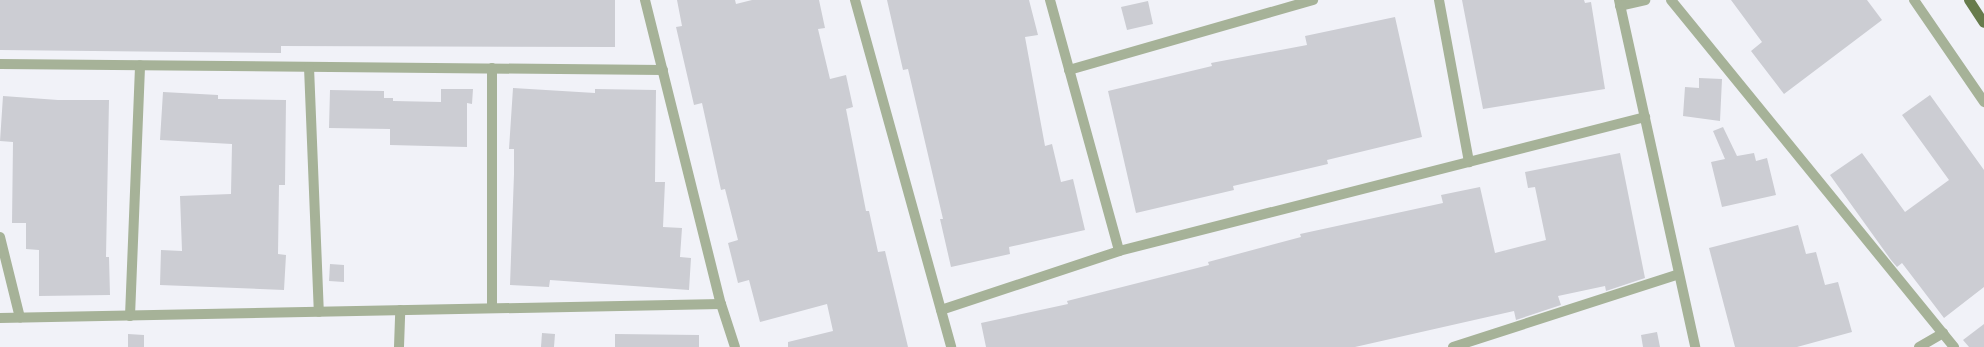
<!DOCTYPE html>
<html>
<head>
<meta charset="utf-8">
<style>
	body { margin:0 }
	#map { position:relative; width:1984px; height:347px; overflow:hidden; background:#f1f2f8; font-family:Mulish,sans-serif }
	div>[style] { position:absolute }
	.building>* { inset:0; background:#cccdd3 }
	.minor>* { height:10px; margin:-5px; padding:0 5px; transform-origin:5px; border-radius:5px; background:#a6b298 }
	.tertiary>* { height:10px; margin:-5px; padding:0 5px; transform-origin:5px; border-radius:5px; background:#a6b298 }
	.primary>* { height:10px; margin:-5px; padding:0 5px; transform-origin:5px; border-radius:5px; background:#677b4c }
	span { translate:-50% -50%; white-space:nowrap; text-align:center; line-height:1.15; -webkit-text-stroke:3px #f1f2f8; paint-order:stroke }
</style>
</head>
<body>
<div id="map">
	<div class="building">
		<div style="clip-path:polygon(0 0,615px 0,615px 47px,281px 46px,281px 53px,0 50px)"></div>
		<div style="clip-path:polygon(677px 0,735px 0,736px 4px,752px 0,819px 0,825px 28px,818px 29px,830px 79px,846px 75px,853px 107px,846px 109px,866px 211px,869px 211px,878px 252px,885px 251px,908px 347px,788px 347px,788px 342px,833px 331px,827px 304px,760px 322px,749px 280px,738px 283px,728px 243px,738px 240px,725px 189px,721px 190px,702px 103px,694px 105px,676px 27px,682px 26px)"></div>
		<div style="clip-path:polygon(887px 0,1029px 0,1038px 35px,1025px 37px,1045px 146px,1052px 144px,1061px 182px,1073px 179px,1085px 230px,1009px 247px,1010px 254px,951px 267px,940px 219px,943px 219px,908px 69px,903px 70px)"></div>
		<div style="clip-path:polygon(1462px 0,1584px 0,1585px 3px,1591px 2px,1605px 89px,1483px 109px)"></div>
		<div style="clip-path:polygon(1731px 0,1867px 0,1882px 20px,1784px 94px,1751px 51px,1762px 42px)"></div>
		<div style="clip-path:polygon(1148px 1px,1153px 24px,1127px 30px,1121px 7px)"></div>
		<div style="clip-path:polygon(1395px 17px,1422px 137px,1327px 160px,1328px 164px,1233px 186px,1234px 190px,1136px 213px,1108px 91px,1212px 66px,1211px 63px,1307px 45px,1305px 36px)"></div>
		<div style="clip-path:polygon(1699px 78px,1722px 79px,1720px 121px,1683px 116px,1685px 87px,1699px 88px)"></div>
		<div style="clip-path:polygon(513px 88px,595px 93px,595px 89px,656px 90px,655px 182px,665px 182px,663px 227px,682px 228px,680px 257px,691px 258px,689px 290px,550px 280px,549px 287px,510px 285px,514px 174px,514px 149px,509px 149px)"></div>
		<div style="clip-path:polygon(441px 89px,473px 89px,472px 104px,467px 103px,467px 147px,390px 145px,390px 129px,329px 128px,330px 90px,384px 91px,384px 98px,393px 98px,393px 101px,441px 102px)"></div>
		<div style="clip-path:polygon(163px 92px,218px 95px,218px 99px,286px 100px,285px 185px,279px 185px,278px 254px,286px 255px,284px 290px,160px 285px,161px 250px,182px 251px,180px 196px,231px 194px,232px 144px,160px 140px)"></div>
		<div style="clip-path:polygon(1930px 95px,1984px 170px,1984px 287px,1944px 318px,1902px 263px,1897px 267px,1891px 260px,1830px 175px,1862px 153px,1905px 212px,1949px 180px,1902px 115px)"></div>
		<div style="clip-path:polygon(3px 96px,58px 100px,109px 100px,106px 257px,109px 257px,110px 295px,39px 296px,39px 250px,26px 249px,26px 223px,12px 223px,13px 142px,0 141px)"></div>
		<div style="clip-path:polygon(1723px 127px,1737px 156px,1754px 153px,1756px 161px,1767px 158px,1776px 195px,1722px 207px,1711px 162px,1725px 159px,1713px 131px)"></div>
		<div style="clip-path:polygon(1620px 153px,1645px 278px,1606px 291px,1605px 286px,1558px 296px,1561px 305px,1516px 320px,1514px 311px,1355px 347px,986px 347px,981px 323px,1068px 304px,1067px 301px,1209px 265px,1208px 262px,1301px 237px,1300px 234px,1443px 203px,1441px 195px,1480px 187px,1495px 253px,1546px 240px,1535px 187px,1528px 188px,1525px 172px)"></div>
		<div style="clip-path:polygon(1798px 225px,1806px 254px,1816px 252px,1825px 285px,1838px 282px,1852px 332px,1797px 347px,1735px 347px,1709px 248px)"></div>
		<div style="clip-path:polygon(330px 264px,344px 265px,344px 282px,329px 281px)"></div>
		<div style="clip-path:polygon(1984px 324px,1984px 347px,1969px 347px,1963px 340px)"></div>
		<div style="clip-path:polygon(1657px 332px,1660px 347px,1643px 347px,1641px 335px)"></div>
		<div style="clip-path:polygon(542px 333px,555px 334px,554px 347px,541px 347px)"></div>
		<div style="clip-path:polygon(128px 334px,144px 335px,144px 347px,128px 347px)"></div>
		<div style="clip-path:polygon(615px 334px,699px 335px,699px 347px,615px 347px)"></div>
	</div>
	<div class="minor">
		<div style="left:645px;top:0;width:313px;rotate:76deg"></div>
		<div style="left:721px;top:304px;width:45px;rotate:72deg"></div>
		<div style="left:1050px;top:0;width:260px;rotate:74.6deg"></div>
		<div style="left:1439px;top:0;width:165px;rotate:79.5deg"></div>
		<div style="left:1619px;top:0;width:355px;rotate:77.6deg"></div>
		<div style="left:1671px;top:0;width:448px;rotate:50.8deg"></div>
		<div style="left:1914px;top:0;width:124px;rotate:55.5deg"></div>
		<div style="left:1620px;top:6px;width:26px;rotate:-13deg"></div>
		<div style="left:0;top:64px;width:663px;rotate:0.52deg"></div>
		<div style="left:309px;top:67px;width:245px;rotate:87.7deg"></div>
		<div style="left:492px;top:68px;width:240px;rotate:90deg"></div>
		<div style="left:1069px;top:70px;width:254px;rotate:-16deg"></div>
		<div style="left:0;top:237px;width:83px;rotate:76.1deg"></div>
		<div style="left:941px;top:310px;width:188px;rotate:-18.3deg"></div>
		<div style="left:1119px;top:251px;width:543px;rotate:-14.29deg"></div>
		<div style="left:130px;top:316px;width:251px;rotate:-87.7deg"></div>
		<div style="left:0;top:318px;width:721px;rotate:-1.11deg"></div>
		<div style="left:399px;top:347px;width:37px;rotate:-88deg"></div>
		<div style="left:1453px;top:347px;width:237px;rotate:-17.9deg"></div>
		<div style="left:1919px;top:347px;width:28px;rotate:-30deg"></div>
	</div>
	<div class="tertiary">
		<div style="left:855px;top:0;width:360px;rotate:74.5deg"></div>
	</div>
	<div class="primary">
		<div style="left:1969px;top:0;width:27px;rotate:57deg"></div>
	</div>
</div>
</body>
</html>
